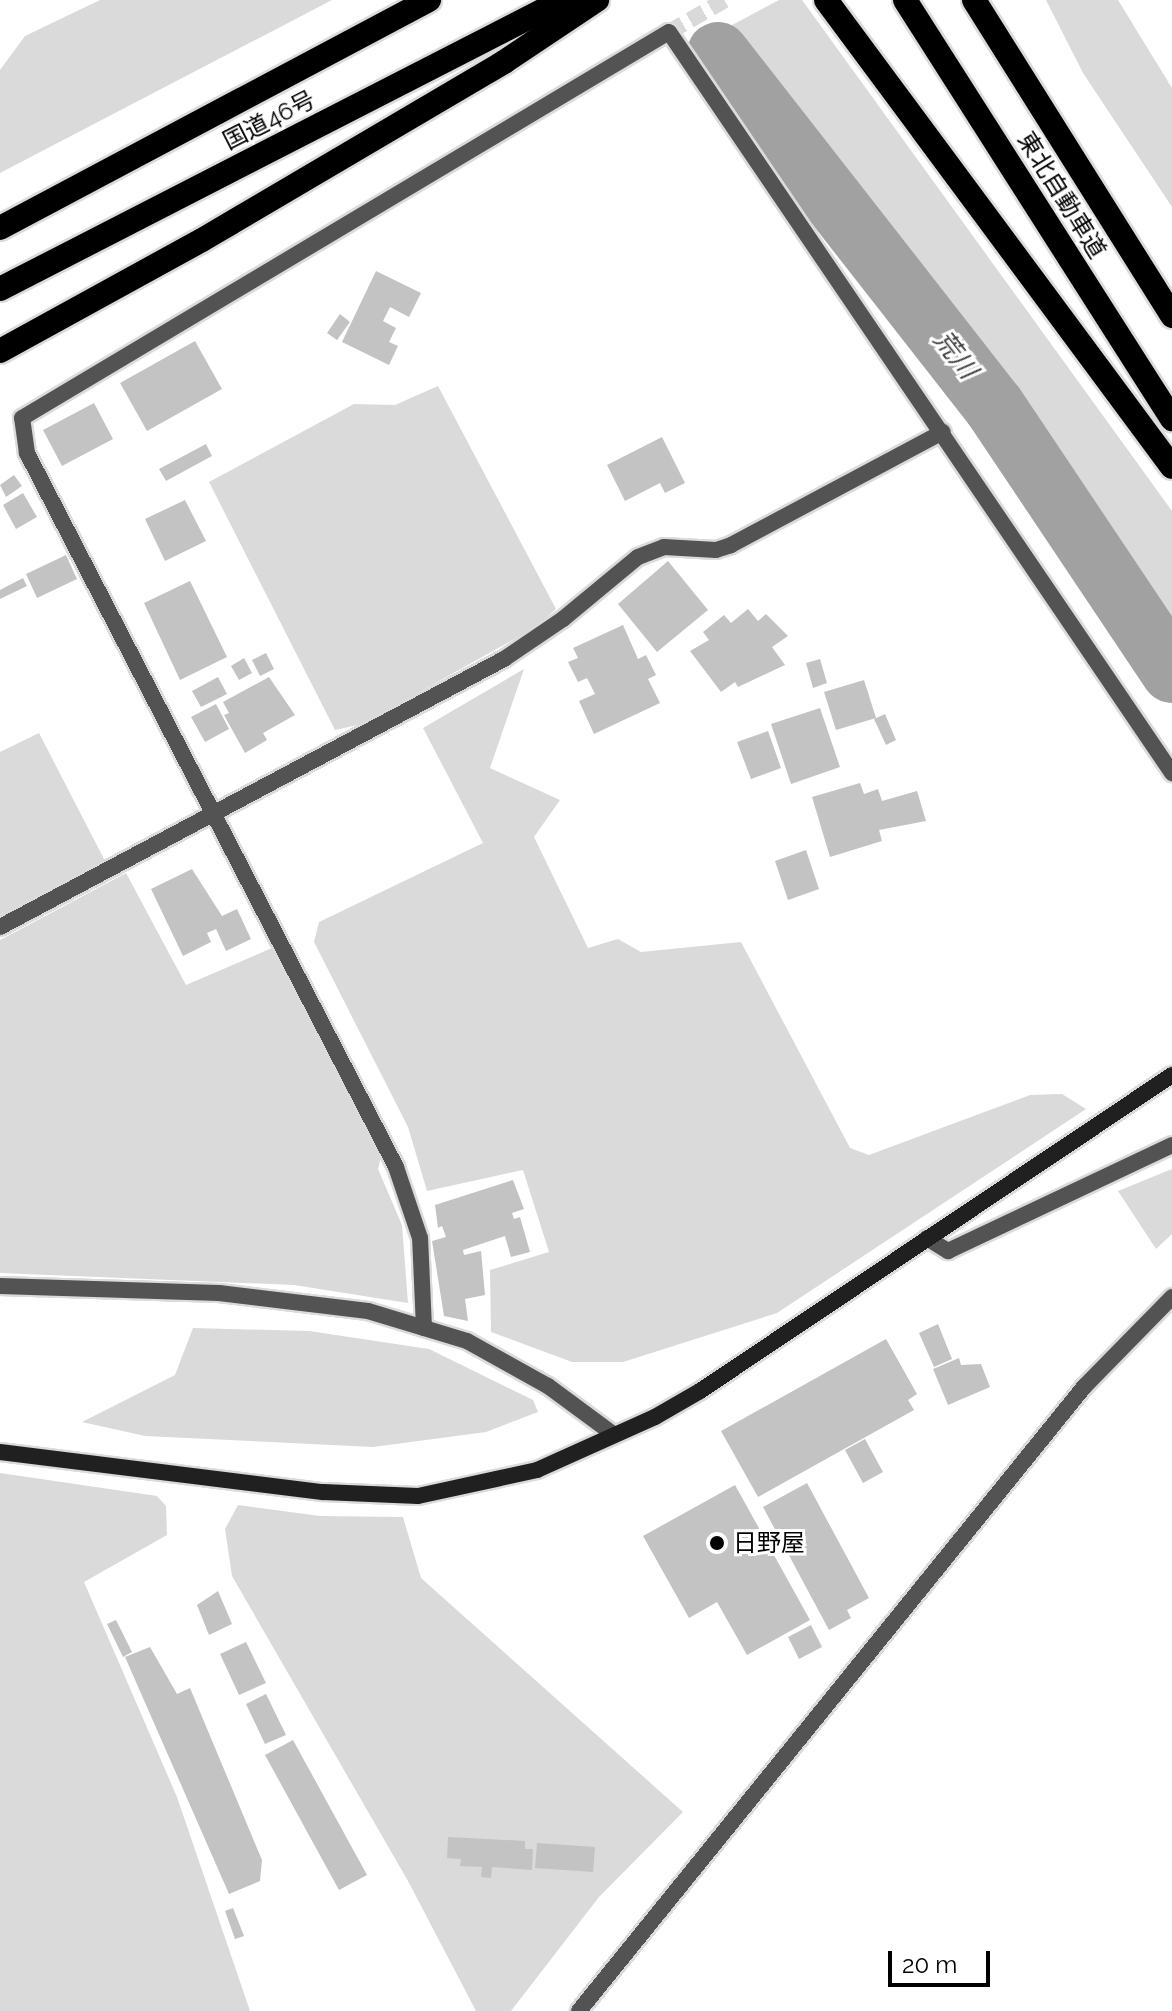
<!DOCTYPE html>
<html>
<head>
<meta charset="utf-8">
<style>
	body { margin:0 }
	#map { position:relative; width:1172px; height:2011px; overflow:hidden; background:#fff; font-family:Raleway,"Noto Sans JP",sans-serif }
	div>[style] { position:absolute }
	.green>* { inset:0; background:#dadada }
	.river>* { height:62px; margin:-31px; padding:0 31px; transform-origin:31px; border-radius:31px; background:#a1a1a1 }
	.building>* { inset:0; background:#c3c3c3 }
	.street-tunnel>* { height:16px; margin-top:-8px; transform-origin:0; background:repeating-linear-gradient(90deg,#d9d9d9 0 16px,transparent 0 24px) }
	.roads { filter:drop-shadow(2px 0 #dbdbdb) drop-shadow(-2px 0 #dbdbdb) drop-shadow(0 2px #dbdbdb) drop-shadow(0 -2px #dbdbdb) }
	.lane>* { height:16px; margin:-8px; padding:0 8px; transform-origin:8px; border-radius:8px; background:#535353 }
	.street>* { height:16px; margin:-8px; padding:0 8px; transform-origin:8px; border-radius:8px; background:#535353 }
	.secondary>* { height:16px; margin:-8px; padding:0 8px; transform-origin:8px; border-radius:8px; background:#202020 }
	.highway>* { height:24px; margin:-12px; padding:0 12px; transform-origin:12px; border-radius:12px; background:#000 }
	.dots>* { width:22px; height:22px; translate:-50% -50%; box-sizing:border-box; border:4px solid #fff; border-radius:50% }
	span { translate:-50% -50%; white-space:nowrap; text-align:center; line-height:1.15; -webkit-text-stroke:6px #fff; paint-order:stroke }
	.street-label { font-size:24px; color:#000 }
	.poi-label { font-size:24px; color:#000 }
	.left { translate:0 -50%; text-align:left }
	.water-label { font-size:26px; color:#424242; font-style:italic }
	.scale { position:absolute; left:888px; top:1951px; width:102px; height:36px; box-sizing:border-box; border:4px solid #000; border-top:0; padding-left:10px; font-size:24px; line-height:28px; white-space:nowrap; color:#000; -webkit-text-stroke:6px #fff; paint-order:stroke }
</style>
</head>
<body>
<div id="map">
	<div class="green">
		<div style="clip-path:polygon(100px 0,332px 0,0 173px,0 70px,25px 36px)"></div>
		<div style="clip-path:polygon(779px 0,802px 0,1172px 511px,1172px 640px,1080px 498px,719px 32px)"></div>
		<div style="clip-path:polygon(1046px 0,1118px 0,1172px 88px,1172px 207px,1083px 73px)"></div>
		<div style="clip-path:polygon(438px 386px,556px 609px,536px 627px,362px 724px,335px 730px,209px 482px,354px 404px,395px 405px)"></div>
		<div style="clip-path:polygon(524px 669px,490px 768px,560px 800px,534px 837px,588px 948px,618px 939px,641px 952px,741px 942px,850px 1148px,869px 1155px,1030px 1095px,1062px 1094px,1086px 1109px,777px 1313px,623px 1362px,572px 1362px,491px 1332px,490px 1270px,549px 1252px,523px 1170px,427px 1191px,408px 1127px,314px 942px,319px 922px,483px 843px,423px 728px)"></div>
		<div style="clip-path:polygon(39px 733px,105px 861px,0 915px,0 752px)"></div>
		<div style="clip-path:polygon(126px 873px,186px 985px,272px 948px,382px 1154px,378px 1169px,402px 1225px,408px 1303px,294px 1285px,0 1273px,0 940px)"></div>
		<div style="clip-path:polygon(1172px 1169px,1172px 1234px,1156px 1249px,1118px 1191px)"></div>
		<div style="clip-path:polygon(193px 1328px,309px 1331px,429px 1349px,533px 1400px,538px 1412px,486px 1432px,373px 1447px,145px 1436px,82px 1422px,175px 1375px)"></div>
		<div style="clip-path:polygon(0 1473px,157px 1496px,166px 1506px,167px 1535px,84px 1582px,177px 1797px,250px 2011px,0 2011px)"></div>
		<div style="clip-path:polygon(238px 1505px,320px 1516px,403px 1517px,421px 1578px,683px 1812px,599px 1897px,511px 2011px,476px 2011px,408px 1881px,232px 1576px,225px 1529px)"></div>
	</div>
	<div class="river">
		<div style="left:718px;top:53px;width:448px;rotate:52deg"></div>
		<div style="left:994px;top:406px;width:320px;rotate:56.2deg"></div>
	</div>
	<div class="building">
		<div style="clip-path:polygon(376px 271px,421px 293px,409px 317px,390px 307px,383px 321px,396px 328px,389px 342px,398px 346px,389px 365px,342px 342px)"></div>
		<div style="clip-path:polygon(340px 314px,350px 322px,337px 340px,327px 333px)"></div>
		<div style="clip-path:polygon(195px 341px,222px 389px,147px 431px,120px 383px)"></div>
		<div style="clip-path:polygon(94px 403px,113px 439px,62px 466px,43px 430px)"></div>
		<div style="clip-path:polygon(662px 437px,685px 483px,665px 493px,660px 483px,625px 501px,607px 465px)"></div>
		<div style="clip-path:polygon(206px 444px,212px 456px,166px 481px,159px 469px)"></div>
		<div style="clip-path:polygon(14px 475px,22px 486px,6px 497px,0 485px)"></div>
		<div style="clip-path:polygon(23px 493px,37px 517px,16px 529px,3px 505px)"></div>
		<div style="clip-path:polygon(185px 500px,206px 541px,165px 561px,145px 519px)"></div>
		<div style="clip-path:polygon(66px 555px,77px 579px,37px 598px,26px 574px)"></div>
		<div style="clip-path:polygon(668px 561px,708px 610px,657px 652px,618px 604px)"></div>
		<div style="clip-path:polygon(23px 578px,27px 586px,0 599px,0 590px)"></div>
		<div style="clip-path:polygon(190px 581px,227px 657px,180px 680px,144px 603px)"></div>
		<div style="clip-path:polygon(748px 609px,758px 621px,766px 614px,788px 636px,772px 647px,785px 665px,738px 687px,735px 682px,721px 692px,690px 651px,709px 640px,703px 632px,724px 615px,731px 623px)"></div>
		<div style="clip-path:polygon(623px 625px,638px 659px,646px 655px,656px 675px,648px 679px,660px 703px,594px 734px,579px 701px,595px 694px,587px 678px,578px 682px,568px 662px,578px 658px,573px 648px)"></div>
		<div style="clip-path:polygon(266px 653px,274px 669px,260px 676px,252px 660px)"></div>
		<div style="clip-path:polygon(244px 658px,252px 673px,239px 680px,231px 666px)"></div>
		<div style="clip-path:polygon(820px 659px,827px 683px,813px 688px,806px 663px)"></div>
		<div style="clip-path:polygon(218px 677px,227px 694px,201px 707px,192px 691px)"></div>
		<div style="clip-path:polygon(269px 677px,295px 715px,263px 733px,267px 740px,245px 753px,224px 715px,229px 713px,223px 702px)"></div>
		<div style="clip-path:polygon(864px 680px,876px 718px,836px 730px,824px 692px)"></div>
		<div style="clip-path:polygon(216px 704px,229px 729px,205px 742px,191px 717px)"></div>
		<div style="clip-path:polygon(820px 708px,840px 767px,791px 784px,771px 724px)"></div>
		<div style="clip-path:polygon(885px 714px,896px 740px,886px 745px,874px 719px)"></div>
		<div style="clip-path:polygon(768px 731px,781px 768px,751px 779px,737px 742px)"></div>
		<div style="clip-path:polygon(860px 783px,864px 794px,878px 789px,882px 801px,917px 791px,926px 821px,879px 830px,882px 841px,830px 857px,812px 797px)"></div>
		<div style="clip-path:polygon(806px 850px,819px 889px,788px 900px,775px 861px)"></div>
		<div style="clip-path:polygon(192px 869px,222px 916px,237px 909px,251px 939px,226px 951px,216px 929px,207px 933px,211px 942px,183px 956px,151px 889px)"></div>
		<div style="clip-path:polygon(513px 1180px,524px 1209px,512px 1213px,514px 1219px,520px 1217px,530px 1252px,511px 1257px,505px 1236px,463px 1250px,464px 1255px,481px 1251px,485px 1295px,465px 1299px,468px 1321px,444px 1316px,432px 1241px,446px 1237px,442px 1226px,438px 1228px,435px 1205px)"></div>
		<div style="clip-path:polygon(938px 1324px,952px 1359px,934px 1367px,919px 1333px)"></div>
		<div style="clip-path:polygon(886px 1339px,917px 1394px,908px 1400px,914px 1410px,758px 1497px,721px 1431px)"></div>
		<div style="clip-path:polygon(959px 1358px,961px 1365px,981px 1364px,990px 1387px,948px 1405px,933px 1369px)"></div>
		<div style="clip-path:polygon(865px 1439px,883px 1472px,863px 1483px,845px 1450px)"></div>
		<div style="clip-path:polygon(807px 1483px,869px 1598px,847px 1610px,851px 1618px,829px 1630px,763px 1507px)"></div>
		<div style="clip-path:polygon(735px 1485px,810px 1620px,747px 1655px,717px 1602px,689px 1618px,643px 1536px)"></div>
		<div style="clip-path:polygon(218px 1591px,232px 1624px,209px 1635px,197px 1605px)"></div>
		<div style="clip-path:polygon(116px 1620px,132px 1652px,123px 1657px,107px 1624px)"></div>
		<div style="clip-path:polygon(811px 1625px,822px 1647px,799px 1659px,788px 1637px)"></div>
		<div style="clip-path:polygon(246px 1642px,266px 1683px,239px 1695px,220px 1654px)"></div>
		<div style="clip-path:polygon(150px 1647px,177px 1694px,190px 1688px,262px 1860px,260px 1881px,229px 1894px,125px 1657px)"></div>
		<div style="clip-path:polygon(266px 1694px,286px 1735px,265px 1744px,246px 1704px)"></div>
		<div style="clip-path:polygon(293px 1740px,367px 1875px,339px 1890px,265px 1755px)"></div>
		<div style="clip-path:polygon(448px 1837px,525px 1841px,525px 1849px,533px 1849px,532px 1870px,492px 1867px,491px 1878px,481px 1877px,482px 1867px,460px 1866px,461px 1859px,447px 1858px)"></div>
		<div style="clip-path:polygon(537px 1843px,595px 1847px,593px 1872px,535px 1868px)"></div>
		<div style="clip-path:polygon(233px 1908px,244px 1936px,235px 1939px,225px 1911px)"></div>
	</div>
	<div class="street-tunnel">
		<div style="left:669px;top:32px;width:64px;rotate:-29.7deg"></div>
	</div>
	<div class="roads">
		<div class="lane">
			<div style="left:0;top:927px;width:571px;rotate:-28deg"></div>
			<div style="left:504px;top:659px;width:71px;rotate:-34.1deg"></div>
			<div style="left:563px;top:619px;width:97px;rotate:-39.6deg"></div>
			<div style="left:638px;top:557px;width:28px;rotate:-21deg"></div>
			<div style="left:664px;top:547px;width:52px;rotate:3.3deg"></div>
			<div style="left:716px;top:550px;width:16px;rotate:-18deg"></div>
			<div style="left:731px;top:545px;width:240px;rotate:-28.1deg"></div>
		</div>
		<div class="street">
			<div style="left:927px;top:1238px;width:25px;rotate:32deg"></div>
			<div style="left:948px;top:1251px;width:248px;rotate:-25.3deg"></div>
			<div style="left:0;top:1286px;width:219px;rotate:1.8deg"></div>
			<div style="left:219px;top:1293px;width:150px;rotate:6.9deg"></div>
			<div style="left:368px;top:1311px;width:103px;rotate:16.9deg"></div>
			<div style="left:467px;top:1341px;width:93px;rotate:29.1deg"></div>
			<div style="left:548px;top:1386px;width:81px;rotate:36.4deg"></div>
			<div style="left:424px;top:1328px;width:90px;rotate:-92.5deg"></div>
			<div style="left:420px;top:1238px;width:75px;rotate:-108.7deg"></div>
			<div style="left:396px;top:1167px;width:804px;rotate:-117.33deg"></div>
			<div style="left:27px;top:453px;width:35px;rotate:-98deg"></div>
			<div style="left:22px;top:418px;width:753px;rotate:-30.82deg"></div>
			<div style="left:669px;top:32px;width:896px;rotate:55.83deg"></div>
			<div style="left:579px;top:2011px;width:803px;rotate:-51.02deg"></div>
			<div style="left:1084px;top:1387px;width:126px;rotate:-45.6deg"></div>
		</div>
		<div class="secondary">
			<div style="left:0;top:1452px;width:325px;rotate:7.1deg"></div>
			<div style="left:323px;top:1492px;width:95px;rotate:2.4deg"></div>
			<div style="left:418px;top:1496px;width:122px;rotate:-12.3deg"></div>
			<div style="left:537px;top:1470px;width:129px;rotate:-24.2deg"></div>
			<div style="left:655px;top:1417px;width:52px;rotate:-30deg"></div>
			<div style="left:700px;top:1391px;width:568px;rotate:-33.8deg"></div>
		</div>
		<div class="highway">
			<div style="left:826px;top:0;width:581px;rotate:53.47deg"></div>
			<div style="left:905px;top:0;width:497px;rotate:57.5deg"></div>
			<div style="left:974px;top:0;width:373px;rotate:57.9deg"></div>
			<div style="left:0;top:228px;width:486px;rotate:-28deg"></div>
			<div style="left:0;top:289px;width:633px;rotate:-27.17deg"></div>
			<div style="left:0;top:351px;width:230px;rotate:-28.8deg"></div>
			<div style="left:202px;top:240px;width:351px;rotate:-30.5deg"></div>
			<div style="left:504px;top:62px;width:112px;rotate:-33.7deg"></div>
		</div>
	</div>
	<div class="dots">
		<div style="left:717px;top:1543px;background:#000"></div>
	</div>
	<div class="street-label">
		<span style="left:269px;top:120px;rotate:-27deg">国道46号</span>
		<span style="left:1062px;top:195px;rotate:58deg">東北自動車道</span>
	</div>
	<div class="poi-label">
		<span class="left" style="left:733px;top:1543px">日野屋</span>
	</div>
	<div class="water-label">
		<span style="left:955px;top:355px;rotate:52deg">荒川</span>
	</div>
	<div class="scale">20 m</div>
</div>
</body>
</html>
